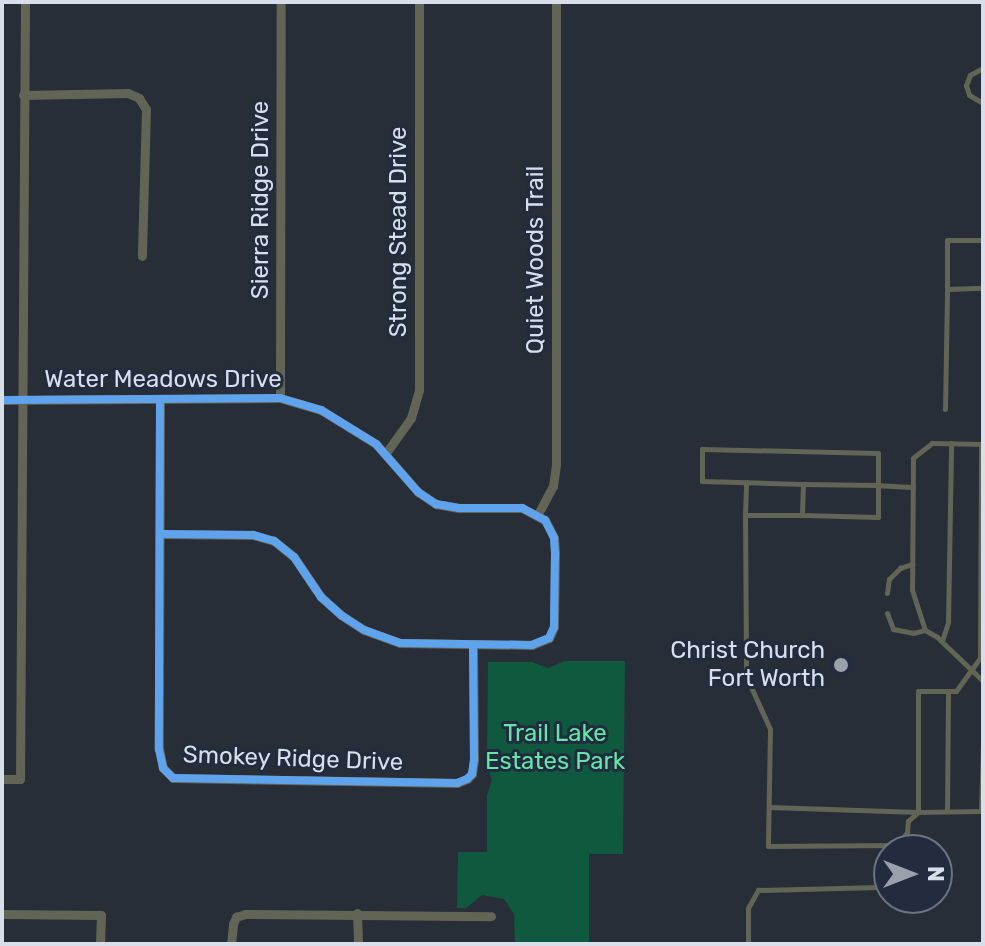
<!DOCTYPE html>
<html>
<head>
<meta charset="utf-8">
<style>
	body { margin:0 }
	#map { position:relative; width:985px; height:946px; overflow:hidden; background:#282e38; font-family:Rubik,sans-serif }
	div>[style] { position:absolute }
	.green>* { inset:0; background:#0f593e }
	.lane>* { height:5px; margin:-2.5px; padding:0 2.5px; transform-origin:2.5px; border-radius:2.5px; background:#626455 }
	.street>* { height:9px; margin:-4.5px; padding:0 4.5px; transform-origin:4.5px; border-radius:4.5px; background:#626455 }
	.cycleway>* { height:8px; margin:-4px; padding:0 4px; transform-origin:4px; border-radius:4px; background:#60a3ed }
	.dots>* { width:22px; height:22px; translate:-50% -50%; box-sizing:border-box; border:4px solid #222c3e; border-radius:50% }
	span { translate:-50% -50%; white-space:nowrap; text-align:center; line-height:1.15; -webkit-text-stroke:6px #222c3e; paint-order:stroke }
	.street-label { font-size:24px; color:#d8dfea }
	.poi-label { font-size:24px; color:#d8dfea }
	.right { translate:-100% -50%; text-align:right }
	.park-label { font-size:24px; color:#63e7a9 }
	.frame { position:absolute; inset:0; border:4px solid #d8dfea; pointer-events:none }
	.north { position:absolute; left:873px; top:834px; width:80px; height:80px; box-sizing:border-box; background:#222c3e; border:2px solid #6b7483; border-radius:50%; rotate:90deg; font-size:22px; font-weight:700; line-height:32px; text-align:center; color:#d8dfea }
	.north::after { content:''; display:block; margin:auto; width:28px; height:36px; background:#9aa1ac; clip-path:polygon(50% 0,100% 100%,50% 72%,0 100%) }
</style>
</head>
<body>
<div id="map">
	<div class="green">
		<div style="clip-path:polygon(565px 661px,625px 661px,623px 854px,589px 854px,589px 944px,515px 944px,514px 914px,504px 899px,482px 895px,466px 908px,457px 908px,458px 852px,487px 852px,487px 795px,492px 780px,487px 765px,488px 662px,532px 662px,548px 668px)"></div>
	</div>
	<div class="lane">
		<div style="left:983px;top:68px;width:15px;rotate:152deg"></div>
		<div style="left:970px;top:75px;width:11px;rotate:112deg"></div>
		<div style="left:966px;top:85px;width:10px;rotate:73deg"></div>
		<div style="left:969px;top:95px;width:16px;rotate:30deg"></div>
		<div style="left:983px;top:240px;width:36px;rotate:180deg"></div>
		<div style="left:947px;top:240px;width:49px;rotate:90deg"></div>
		<div style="left:947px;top:289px;width:36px;rotate:-2deg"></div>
		<div style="left:945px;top:409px;width:120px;rotate:-89deg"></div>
		<div style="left:982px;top:444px;width:50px;rotate:-178.9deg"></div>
		<div style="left:932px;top:443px;width:24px;rotate:142deg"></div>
		<div style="left:913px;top:458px;width:132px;rotate:90.4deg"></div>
		<div style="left:912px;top:590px;width:42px;rotate:72deg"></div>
		<div style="left:925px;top:630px;width:14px;rotate:30deg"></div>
		<div style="left:937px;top:637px;width:64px;rotate:43.7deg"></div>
		<div style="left:913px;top:487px;width:35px;rotate:-177deg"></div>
		<div style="left:878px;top:485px;width:32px;rotate:-90deg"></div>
		<div style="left:878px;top:453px;width:176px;rotate:-178.7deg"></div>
		<div style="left:702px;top:449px;width:32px;rotate:90deg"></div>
		<div style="left:702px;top:481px;width:101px;rotate:1.7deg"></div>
		<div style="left:803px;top:484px;width:31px;rotate:92deg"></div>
		<div style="left:802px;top:515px;width:57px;rotate:180deg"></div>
		<div style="left:745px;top:515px;width:161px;rotate:89.6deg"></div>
		<div style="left:746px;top:676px;width:58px;rotate:65.6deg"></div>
		<div style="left:770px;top:729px;width:117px;rotate:91deg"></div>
		<div style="left:768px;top:846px;width:130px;rotate:-0.4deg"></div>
		<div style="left:898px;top:845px;width:16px;rotate:-55deg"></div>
		<div style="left:907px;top:832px;width:11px;rotate:-85deg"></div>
		<div style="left:908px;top:821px;width:13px;rotate:-42deg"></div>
		<div style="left:918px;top:812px;width:63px;rotate:-0.9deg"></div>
		<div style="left:981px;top:811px;width:66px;rotate:-88.3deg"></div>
		<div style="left:745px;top:515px;width:33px;rotate:-88deg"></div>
		<div style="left:802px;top:515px;width:76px;rotate:1.5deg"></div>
		<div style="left:878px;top:517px;width:32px;rotate:-90deg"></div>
		<div style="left:878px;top:485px;width:75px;rotate:-179.2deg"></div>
		<div style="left:887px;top:593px;width:14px;rotate:-82deg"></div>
		<div style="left:889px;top:579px;width:16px;rotate:-45deg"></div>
		<div style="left:900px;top:568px;width:13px;rotate:-18deg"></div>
		<div style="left:887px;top:613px;width:17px;rotate:69deg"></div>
		<div style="left:893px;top:629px;width:20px;rotate:11deg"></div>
		<div style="left:913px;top:633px;width:12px;rotate:-14deg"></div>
		<div style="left:942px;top:641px;width:20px;rotate:-72deg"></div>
		<div style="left:948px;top:622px;width:179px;rotate:-89deg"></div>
		<div style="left:769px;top:807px;width:149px;rotate:1.9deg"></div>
		<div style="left:918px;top:812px;width:121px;rotate:-90deg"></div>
		<div style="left:918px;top:691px;width:38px"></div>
		<div style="left:956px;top:691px;width:41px;rotate:-54deg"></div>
		<div style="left:980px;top:658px;width:214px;rotate:-89.7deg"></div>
		<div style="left:947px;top:811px;width:120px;rotate:-89.5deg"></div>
		<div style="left:748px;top:944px;width:36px;rotate:-90deg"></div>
		<div style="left:748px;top:908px;width:21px;rotate:-61deg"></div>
		<div style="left:758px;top:890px;width:122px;rotate:-1.4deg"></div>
	</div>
	<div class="street">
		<div style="left:23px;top:95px;width:105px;rotate:-1.1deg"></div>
		<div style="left:128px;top:93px;width:12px;rotate:24deg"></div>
		<div style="left:139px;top:98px;width:13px;rotate:58deg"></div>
		<div style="left:146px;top:109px;width:147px;rotate:91.6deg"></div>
		<div style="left:280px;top:398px;width:396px;rotate:-89.9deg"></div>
		<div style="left:160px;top:399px;width:350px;rotate:90.2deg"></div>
		<div style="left:159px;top:749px;width:19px;rotate:78deg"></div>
		<div style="left:163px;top:768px;width:14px;rotate:45deg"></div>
		<div style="left:173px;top:778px;width:284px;rotate:1deg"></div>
		<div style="left:457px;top:783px;width:11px;rotate:-22deg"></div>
		<div style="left:467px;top:779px;width:7px;rotate:-45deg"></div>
		<div style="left:472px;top:774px;width:15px;rotate:-82deg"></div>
		<div style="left:474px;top:759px;width:114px;rotate:-90.5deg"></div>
		<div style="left:2px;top:400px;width:278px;rotate:-0.4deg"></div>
		<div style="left:280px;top:398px;width:43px;rotate:16.3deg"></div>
		<div style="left:321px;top:410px;width:65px;rotate:31.7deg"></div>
		<div style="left:376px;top:444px;width:64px;rotate:48.8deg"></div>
		<div style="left:418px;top:492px;width:22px;rotate:34deg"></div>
		<div style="left:436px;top:504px;width:23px;rotate:10deg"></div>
		<div style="left:459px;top:508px;width:63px"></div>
		<div style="left:522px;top:508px;width:26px;rotate:28deg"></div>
		<div style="left:545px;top:520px;width:20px;rotate:63deg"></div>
		<div style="left:554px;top:538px;width:15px;rotate:86deg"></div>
		<div style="left:555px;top:553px;width:74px;rotate:90.8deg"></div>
		<div style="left:554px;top:627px;width:12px;rotate:114deg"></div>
		<div style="left:549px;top:638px;width:18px;rotate:158deg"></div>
		<div style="left:532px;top:645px;width:132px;rotate:-179.1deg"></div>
		<div style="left:400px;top:643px;width:38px;rotate:-160deg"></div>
		<div style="left:364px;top:630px;width:27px;rotate:-147deg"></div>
		<div style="left:341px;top:615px;width:27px;rotate:-138deg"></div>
		<div style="left:321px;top:597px;width:48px;rotate:-124deg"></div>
		<div style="left:294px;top:557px;width:26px;rotate:-141deg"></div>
		<div style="left:274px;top:541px;width:22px;rotate:-164deg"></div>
		<div style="left:253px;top:535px;width:92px;rotate:-179.4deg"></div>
		<div style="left:386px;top:453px;width:43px;rotate:-54.5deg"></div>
		<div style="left:411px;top:418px;width:29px;rotate:-74deg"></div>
		<div style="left:419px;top:390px;width:388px;rotate:-90deg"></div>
		<div style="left:538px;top:514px;width:32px;rotate:-62deg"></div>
		<div style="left:553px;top:486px;width:22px;rotate:-82deg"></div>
		<div style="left:556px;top:464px;width:462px;rotate:-90deg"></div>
		<div style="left:2px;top:779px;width:18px"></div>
		<div style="left:20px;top:779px;width:777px;rotate:-89.63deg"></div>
		<div style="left:357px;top:913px;width:31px;rotate:88deg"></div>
		<div style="left:2px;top:914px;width:99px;rotate:0.6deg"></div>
		<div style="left:101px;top:915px;width:29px;rotate:92deg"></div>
		<div style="left:231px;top:944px;width:20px;rotate:-84deg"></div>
		<div style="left:233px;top:924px;width:8px;rotate:-67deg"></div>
		<div style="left:236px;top:917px;width:9px;rotate:-18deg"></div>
		<div style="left:245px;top:914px;width:246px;rotate:0.5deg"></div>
	</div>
	<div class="cycleway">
		<div style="left:160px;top:399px;width:350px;rotate:90.2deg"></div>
		<div style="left:159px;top:749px;width:19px;rotate:78deg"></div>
		<div style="left:163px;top:768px;width:14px;rotate:45deg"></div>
		<div style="left:173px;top:778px;width:284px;rotate:1deg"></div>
		<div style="left:457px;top:783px;width:11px;rotate:-22deg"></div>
		<div style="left:467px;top:779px;width:7px;rotate:-45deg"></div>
		<div style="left:472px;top:774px;width:15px;rotate:-82deg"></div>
		<div style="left:474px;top:759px;width:114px;rotate:-90.5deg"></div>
		<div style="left:2px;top:400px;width:278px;rotate:-0.4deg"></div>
		<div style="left:280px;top:398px;width:43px;rotate:16.3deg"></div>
		<div style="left:321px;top:410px;width:65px;rotate:31.7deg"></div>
		<div style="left:376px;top:444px;width:64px;rotate:48.8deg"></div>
		<div style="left:418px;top:492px;width:22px;rotate:34deg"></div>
		<div style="left:436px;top:504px;width:23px;rotate:10deg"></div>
		<div style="left:459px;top:508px;width:63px"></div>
		<div style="left:522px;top:508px;width:26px;rotate:28deg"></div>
		<div style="left:545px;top:520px;width:20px;rotate:63deg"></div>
		<div style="left:554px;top:538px;width:15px;rotate:86deg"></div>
		<div style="left:555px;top:553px;width:74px;rotate:90.8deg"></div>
		<div style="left:554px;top:627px;width:12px;rotate:114deg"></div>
		<div style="left:549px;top:638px;width:18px;rotate:158deg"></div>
		<div style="left:532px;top:645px;width:132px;rotate:-179.1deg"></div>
		<div style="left:400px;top:643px;width:38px;rotate:-160deg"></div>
		<div style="left:364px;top:630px;width:27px;rotate:-147deg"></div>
		<div style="left:341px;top:615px;width:27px;rotate:-138deg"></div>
		<div style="left:321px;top:597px;width:48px;rotate:-124deg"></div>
		<div style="left:294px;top:557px;width:26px;rotate:-141deg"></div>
		<div style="left:274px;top:541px;width:22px;rotate:-164deg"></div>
		<div style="left:253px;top:535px;width:92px;rotate:-179.4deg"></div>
	</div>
	<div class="dots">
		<div style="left:841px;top:665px;background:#9aa1ac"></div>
	</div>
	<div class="street-label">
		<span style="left:261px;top:200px;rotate:-90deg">Sierra Ridge Drive</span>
		<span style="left:399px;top:232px;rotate:-90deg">Strong Stead Drive</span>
		<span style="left:536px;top:260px;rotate:-90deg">Quiet Woods Trail</span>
		<span style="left:163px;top:380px">Water Meadows Drive</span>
		<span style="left:293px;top:759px;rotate:2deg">Smokey Ridge Drive</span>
	</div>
	<div class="poi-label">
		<span class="right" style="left:825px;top:665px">Christ Church<br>Fort Worth</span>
	</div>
	<div class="park-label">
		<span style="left:555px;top:748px">Trail Lake<br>Estates Park</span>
	</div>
	<div class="frame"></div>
	<div class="north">N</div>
</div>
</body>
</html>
